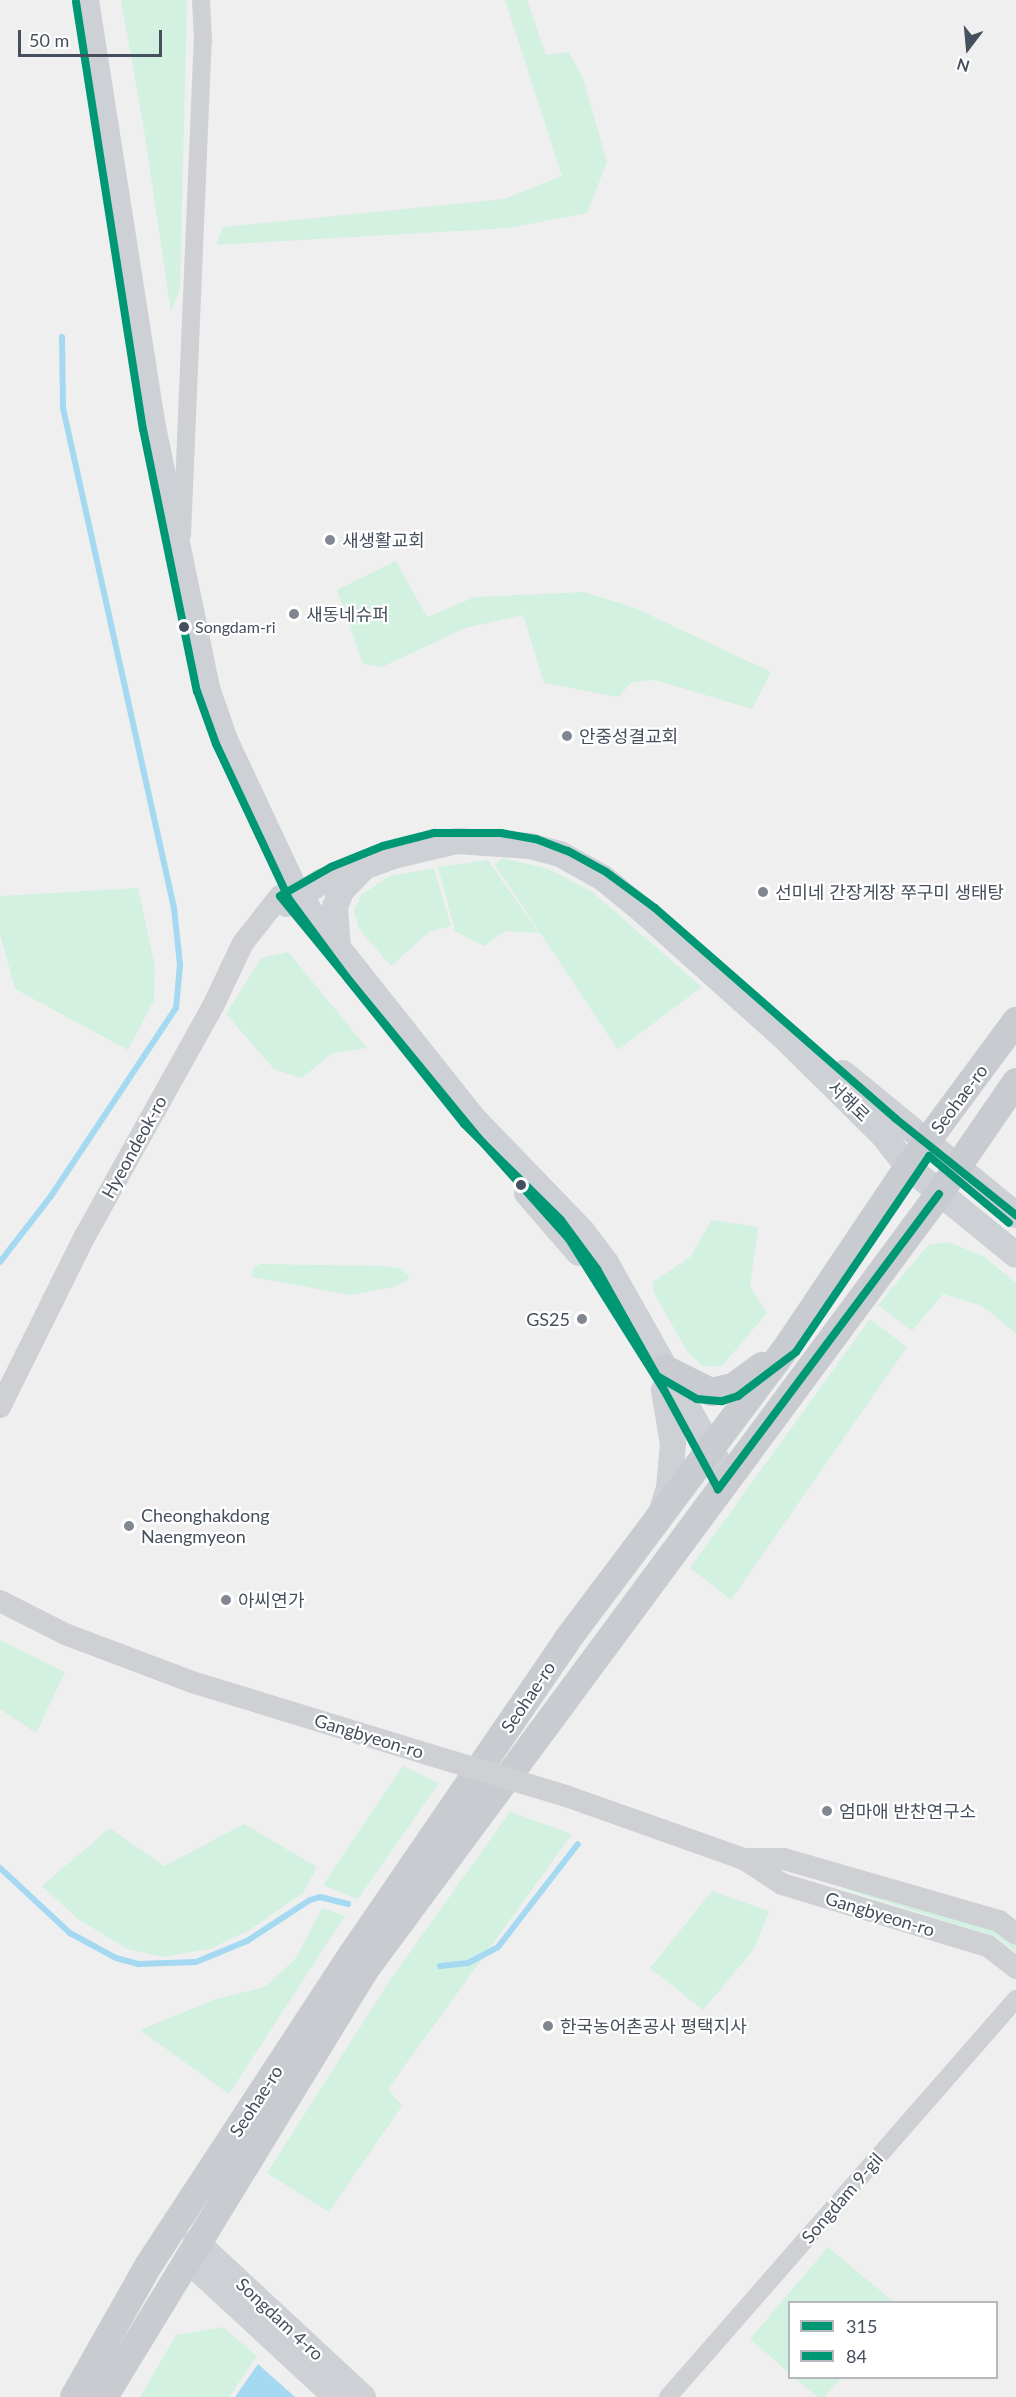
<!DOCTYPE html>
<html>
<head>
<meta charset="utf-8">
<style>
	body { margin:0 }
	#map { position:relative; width:1016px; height:2397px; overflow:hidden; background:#f0efef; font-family:Lato,"Noto Sans KR",sans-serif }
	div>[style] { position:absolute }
	.green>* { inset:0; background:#d2f1e1 }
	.water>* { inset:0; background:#a4d9f1 }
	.stream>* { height:6px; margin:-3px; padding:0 3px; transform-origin:3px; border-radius:3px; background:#a4d9f1 }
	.minor>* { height:18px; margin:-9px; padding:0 9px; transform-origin:9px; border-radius:9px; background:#ced0d4 }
	.tertiary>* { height:22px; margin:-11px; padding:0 11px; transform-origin:11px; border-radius:11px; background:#ced0d4 }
	.secondary>* { height:26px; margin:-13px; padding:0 13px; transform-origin:13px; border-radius:13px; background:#cdd0d5 }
	.primary>* { height:28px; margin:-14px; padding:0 14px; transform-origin:14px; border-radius:14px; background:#c8cbd0 }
	.tertiary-bridge>* { height:22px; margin:-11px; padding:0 11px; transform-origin:11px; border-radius:11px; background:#ced0d4 }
	.bus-1>* { height:8px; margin:-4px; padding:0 4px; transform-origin:4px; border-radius:4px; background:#009775 }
	.bus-2>* { height:8px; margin:-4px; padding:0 4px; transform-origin:4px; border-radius:4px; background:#009775 }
	.dots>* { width:16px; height:16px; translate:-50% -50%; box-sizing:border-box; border:3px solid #fff; border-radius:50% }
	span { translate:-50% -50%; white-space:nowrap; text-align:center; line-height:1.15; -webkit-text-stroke:4.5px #fff; paint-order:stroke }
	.bus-label { font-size:16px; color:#454f5d }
	.left { translate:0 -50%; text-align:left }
	.poi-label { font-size:18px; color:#454f5d }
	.right { translate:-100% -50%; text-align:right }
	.street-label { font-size:18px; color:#454f5d }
	.legend { position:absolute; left:788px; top:2301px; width:210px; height:78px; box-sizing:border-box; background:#fff; border:2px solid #b5b9be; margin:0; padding:8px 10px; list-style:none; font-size:18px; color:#454f5d }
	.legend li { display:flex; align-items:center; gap:12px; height:30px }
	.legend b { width:30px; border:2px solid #b5b9be }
	.north { position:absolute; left:938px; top:18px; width:60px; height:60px; -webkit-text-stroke:4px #fff; paint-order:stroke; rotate:196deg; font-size:16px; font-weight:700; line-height:24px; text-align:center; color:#454f5d }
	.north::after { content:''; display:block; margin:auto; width:21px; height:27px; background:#454f5d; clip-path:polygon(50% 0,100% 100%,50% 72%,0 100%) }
	.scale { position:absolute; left:18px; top:30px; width:144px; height:27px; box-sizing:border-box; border:3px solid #454f5d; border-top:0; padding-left:8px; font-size:18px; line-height:21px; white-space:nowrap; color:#454f5d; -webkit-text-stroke:4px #fff; paint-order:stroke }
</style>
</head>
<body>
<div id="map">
	<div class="green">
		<div style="clip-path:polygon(121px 0,187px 0,180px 289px,171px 312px,145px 136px)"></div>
		<div style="clip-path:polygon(505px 0,527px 0,546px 55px,569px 52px,584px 81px,607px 162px,587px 213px,509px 228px,216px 245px,223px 227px,504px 199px,562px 176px)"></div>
		<div style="clip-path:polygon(396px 561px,427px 617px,475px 597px,584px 592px,635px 608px,771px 672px,752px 709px,655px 680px,632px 682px,618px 697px,544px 683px,523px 615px,465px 628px,382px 667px,363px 664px,337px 590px)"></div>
		<div style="clip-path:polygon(503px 858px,548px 869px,591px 891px,702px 987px,618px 1050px,495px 865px)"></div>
		<div style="clip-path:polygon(488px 860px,539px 933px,505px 931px,484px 946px,455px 931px,438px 867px)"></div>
		<div style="clip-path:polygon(434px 868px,451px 926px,429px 932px,391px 966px,359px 929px,354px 910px,361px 895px,390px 876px)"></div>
		<div style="clip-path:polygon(138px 888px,155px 966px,154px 1000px,128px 1050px,15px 989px,0 934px,0 896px)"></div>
		<div style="clip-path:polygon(288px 952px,367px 1048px,333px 1053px,302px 1078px,275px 1070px,226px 1014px,261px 958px)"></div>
		<div style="clip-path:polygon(712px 1220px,758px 1227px,750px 1287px,767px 1313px,722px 1366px,703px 1366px,688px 1353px,654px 1293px,653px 1282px,690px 1257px)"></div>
		<div style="clip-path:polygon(949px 1242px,983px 1256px,1016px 1283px,1016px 1333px,982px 1306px,943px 1294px,912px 1331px,878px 1305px,928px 1245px)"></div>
		<div style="clip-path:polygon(260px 1264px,382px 1266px,400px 1268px,409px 1276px,408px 1280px,394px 1287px,351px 1295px,252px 1277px,253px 1268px)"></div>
		<div style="clip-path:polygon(870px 1319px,907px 1347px,731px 1600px,690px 1568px)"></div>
		<div style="clip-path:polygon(0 1640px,65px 1672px,36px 1733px,0 1709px)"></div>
		<div style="clip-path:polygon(403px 1766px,439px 1783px,358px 1899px,323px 1885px)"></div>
		<div style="clip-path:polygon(510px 1812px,572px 1834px,388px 2089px,402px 2106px,329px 2212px,267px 2173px,390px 1980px)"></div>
		<div style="clip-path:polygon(244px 1824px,317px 1867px,303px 1893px,248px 1931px,210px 1949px,163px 1957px,127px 1949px,78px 1919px,42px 1886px,110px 1828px,164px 1866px)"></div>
		<div style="clip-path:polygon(852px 1885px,998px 1930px,1016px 1942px,1016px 1952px,996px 1937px,841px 1888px)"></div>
		<div style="clip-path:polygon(712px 1891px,769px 1911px,754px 1949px,703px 2010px,650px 1968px)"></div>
		<div style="clip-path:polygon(322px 1908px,345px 1916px,229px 2094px,140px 2030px,216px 1999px,265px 1987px,296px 1958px)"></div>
		<div style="clip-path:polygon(828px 2247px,894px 2302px,790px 2302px,789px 2373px,750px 2339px)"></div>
		<div style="clip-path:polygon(223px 2327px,257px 2356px,229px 2397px,140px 2397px,176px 2335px)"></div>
		<div style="clip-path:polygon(795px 2378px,841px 2378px,824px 2397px,818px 2397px)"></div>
	</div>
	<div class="water">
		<div style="clip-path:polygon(258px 2364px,295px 2397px,235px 2397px)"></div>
	</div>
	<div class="stream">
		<div style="left:0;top:1262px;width:83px;rotate:-52.3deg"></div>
		<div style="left:51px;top:1196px;width:226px;rotate:-56.4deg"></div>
		<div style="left:176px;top:1008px;width:43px;rotate:-84.7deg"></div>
		<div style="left:180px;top:965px;width:57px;rotate:-96deg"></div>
		<div style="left:174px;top:908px;width:512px;rotate:-102.52deg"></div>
		<div style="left:63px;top:408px;width:71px;rotate:-90.8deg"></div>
		<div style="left:0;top:1868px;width:96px;rotate:42.9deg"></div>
		<div style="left:70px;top:1933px;width:52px;rotate:28.5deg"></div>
		<div style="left:116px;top:1958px;width:23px;rotate:15deg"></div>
		<div style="left:138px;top:1964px;width:58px;rotate:-2deg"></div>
		<div style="left:196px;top:1962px;width:55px;rotate:-22.4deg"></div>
		<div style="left:247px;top:1941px;width:75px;rotate:-33.1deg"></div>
		<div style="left:310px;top:1900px;width:10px;rotate:-17deg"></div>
		<div style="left:320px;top:1897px;width:29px;rotate:14deg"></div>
		<div style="left:440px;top:1966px;width:28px;rotate:-6deg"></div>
		<div style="left:468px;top:1963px;width:34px;rotate:-28deg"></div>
		<div style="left:498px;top:1947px;width:130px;rotate:-52.2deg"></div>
	</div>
	<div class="minor">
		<div style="left:182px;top:535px;width:494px;rotate:-87.6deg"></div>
		<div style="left:203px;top:41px;width:41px;rotate:-92.8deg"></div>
		<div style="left:668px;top:2397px;width:529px;rotate:-48.83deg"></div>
	</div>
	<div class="tertiary">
		<div style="left:0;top:1407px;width:191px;rotate:-63.6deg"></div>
		<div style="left:85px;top:1236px;width:265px;rotate:-60.9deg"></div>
		<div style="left:214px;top:1004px;width:68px;rotate:-64.6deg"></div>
		<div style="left:243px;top:943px;width:60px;rotate:-51.8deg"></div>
		<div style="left:0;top:1601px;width:73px;rotate:26.9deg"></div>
		<div style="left:65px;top:1634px;width:136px;rotate:20.7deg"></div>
		<div style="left:192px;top:1682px;width:246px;rotate:17deg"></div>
		<div style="left:566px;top:1796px;width:189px;rotate:19.5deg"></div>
		<div style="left:744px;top:1859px;width:45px;rotate:33.3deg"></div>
		<div style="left:782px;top:1884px;width:215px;rotate:16.8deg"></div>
		<div style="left:988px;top:1946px;width:36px;rotate:38deg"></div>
		<div style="left:744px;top:1859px;width:40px"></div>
		<div style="left:784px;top:1859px;width:224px;rotate:16.1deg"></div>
		<div style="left:999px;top:1921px;width:21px;rotate:37deg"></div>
	</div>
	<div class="secondary">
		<div style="left:86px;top:0;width:432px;rotate:81.1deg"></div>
		<div style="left:153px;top:427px;width:267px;rotate:78.3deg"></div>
		<div style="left:207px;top:688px;width:55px;rotate:70.9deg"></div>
		<div style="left:225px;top:740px;width:162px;rotate:64.9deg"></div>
		<div style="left:294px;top:887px;width:33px;rotate:57deg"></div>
		<div style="left:312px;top:915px;width:258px;rotate:51.6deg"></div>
		<div style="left:472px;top:1117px;width:158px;rotate:46deg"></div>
		<div style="left:582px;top:1231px;width:40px;rotate:53deg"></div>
		<div style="left:606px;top:1263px;width:247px;rotate:60.6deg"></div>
		<div style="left:287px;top:904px;width:40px;rotate:-32.9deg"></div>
		<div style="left:321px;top:882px;width:81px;rotate:-19.6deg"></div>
		<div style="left:397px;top:855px;width:62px;rotate:-13.1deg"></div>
		<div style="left:457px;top:841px;width:73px;rotate:3.9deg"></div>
		<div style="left:530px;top:846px;width:31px;rotate:15deg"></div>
		<div style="left:560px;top:854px;width:49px;rotate:29.2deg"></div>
		<div style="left:603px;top:878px;width:49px;rotate:39.2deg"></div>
		<div style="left:641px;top:909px;width:196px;rotate:41.9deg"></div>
		<div style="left:787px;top:1040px;width:135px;rotate:44.7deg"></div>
		<div style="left:883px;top:1135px;width:41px;rotate:52deg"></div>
		<div style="left:908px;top:1167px;width:139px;rotate:39.2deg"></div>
		<div style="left:338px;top:949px;width:42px;rotate:-94.1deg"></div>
		<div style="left:335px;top:907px;width:17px;rotate:-69deg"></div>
		<div style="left:341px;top:891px;width:30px;rotate:-46deg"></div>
		<div style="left:843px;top:1073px;width:224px;rotate:39.4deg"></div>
		<div style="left:527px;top:1193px;width:79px;rotate:49.1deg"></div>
		<div style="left:661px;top:1513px;width:26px;rotate:-72deg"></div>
		<div style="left:669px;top:1488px;width:44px;rotate:-84.8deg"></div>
		<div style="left:673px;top:1444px;width:55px;rotate:-99.5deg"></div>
		<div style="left:196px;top:2242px;width:228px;rotate:42.9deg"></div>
		<div style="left:187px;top:2259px;width:203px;rotate:42.8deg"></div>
	</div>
	<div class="primary">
		<div style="left:665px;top:1369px;width:51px;rotate:26.6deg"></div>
		<div style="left:711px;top:1392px;width:23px;rotate:-13deg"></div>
		<div style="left:733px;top:1387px;width:36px;rotate:-36deg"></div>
		<div style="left:74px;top:2397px;width:150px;rotate:-60.5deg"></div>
		<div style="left:148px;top:2266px;width:371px;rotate:-56.8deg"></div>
		<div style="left:351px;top:1956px;width:383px;rotate:-55.6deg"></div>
		<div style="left:567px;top:1640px;width:370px;rotate:-53.1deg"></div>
		<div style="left:789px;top:1344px;width:213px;rotate:-56.1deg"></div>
		<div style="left:908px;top:1167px;width:182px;rotate:-53.5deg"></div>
		<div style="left:104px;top:2397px;width:500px;rotate:-58.57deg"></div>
		<div style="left:365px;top:1970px;width:965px;rotate:-53.51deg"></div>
		<div style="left:939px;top:1194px;width:136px;rotate:-55.5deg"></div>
	</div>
	<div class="tertiary-bridge">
		<div style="left:427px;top:1754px;width:145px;rotate:16.8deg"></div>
	</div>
	<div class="bus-1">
		<div style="left:939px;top:1194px;width:369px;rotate:126.8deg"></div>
		<div style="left:718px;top:1489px;width:113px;rotate:-118.6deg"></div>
		<div style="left:664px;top:1390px;width:178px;rotate:-122.2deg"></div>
		<div style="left:569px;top:1239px;width:138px;rotate:-131.8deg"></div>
		<div style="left:477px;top:1136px;width:310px;rotate:-129.4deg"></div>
		<div style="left:280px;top:896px;width:59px;rotate:-29.6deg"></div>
		<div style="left:331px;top:867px;width:56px;rotate:-22deg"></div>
		<div style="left:383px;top:846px;width:53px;rotate:-14.3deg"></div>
		<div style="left:434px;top:833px;width:67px"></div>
		<div style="left:501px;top:833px;width:36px;rotate:10deg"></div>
		<div style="left:536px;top:839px;width:34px;rotate:21deg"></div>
		<div style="left:568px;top:851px;width:43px;rotate:28.9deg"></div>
		<div style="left:606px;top:872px;width:61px;rotate:36.3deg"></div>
		<div style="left:655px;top:908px;width:320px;rotate:41.2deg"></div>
		<div style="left:896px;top:1119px;width:154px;rotate:38.7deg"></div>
	</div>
	<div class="bus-2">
		<div style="left:76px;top:2px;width:432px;rotate:81.1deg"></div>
		<div style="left:143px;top:429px;width:268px;rotate:78.4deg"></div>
		<div style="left:197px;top:691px;width:56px;rotate:70.3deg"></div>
		<div style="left:216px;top:744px;width:171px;rotate:64.8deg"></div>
		<div style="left:289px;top:899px;width:99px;rotate:53.6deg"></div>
		<div style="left:348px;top:979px;width:186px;rotate:51.3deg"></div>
		<div style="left:464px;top:1124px;width:136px;rotate:44.7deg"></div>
		<div style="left:561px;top:1220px;width:61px;rotate:53.7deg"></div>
		<div style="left:597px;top:1269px;width:123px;rotate:60.7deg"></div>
		<div style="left:657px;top:1376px;width:46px;rotate:29.9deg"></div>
		<div style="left:697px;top:1399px;width:25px;rotate:5deg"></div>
		<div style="left:722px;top:1401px;width:17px;rotate:-17deg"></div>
		<div style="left:738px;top:1396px;width:73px;rotate:-37.2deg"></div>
		<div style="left:796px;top:1352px;width:237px;rotate:-55.8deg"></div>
		<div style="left:929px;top:1156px;width:104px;rotate:39.9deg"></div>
	</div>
	<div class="dots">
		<div style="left:330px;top:540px;background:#818790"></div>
		<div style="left:294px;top:614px;background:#818790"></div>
		<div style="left:184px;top:627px;background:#454f5d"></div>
		<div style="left:567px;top:736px;background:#818790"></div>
		<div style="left:763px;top:892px;background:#818790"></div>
		<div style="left:521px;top:1185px;background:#454f5d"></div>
		<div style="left:582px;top:1319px;background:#818790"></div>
		<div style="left:129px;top:1526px;background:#818790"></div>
		<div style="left:226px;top:1600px;background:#818790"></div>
		<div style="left:827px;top:1811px;background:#818790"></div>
		<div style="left:548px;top:2026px;background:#818790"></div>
	</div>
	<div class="bus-label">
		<span class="left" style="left:195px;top:627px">Songdam-ri</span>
	</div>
	<div class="poi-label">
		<span class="left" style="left:342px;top:540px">새생활교회</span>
		<span class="left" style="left:306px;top:614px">새동네슈퍼</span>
		<span class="left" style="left:579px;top:736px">안중성결교회</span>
		<span class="left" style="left:775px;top:892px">선미네 간장게장 쭈구미 생태탕</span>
		<span class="right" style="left:570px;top:1319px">GS25</span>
		<span class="left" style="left:141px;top:1526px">Cheonghakdong<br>Naengmyeon</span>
		<span class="left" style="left:238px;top:1600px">아씨연가</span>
		<span class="left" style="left:839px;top:1811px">엄마애 반찬연구소</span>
		<span class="left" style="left:560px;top:2026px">한국농어촌공사 평택지사</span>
	</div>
	<div class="street-label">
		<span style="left:959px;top:1099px;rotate:-53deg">Seohae-ro</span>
		<span style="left:849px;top:1101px;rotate:44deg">서해로</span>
		<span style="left:134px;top:1147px;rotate:-61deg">Hyeondeok-ro</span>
		<span style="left:528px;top:1697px;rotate:-56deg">Seohae-ro</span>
		<span style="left:369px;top:1736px;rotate:17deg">Gangbyeon-ro</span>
		<span style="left:880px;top:1914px;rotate:17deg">Gangbyeon-ro</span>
		<span style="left:256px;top:2101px;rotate:-57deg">Seohae-ro</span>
		<span style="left:842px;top:2198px;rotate:-49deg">Songdam 9-gil</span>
		<span style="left:280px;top:2319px;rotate:43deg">Songdam 4-ro</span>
	</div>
	<ul class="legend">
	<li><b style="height:8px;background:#009775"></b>315</li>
	<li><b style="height:8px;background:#009775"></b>84</li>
	</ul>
	<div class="north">N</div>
	<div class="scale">50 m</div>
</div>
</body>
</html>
